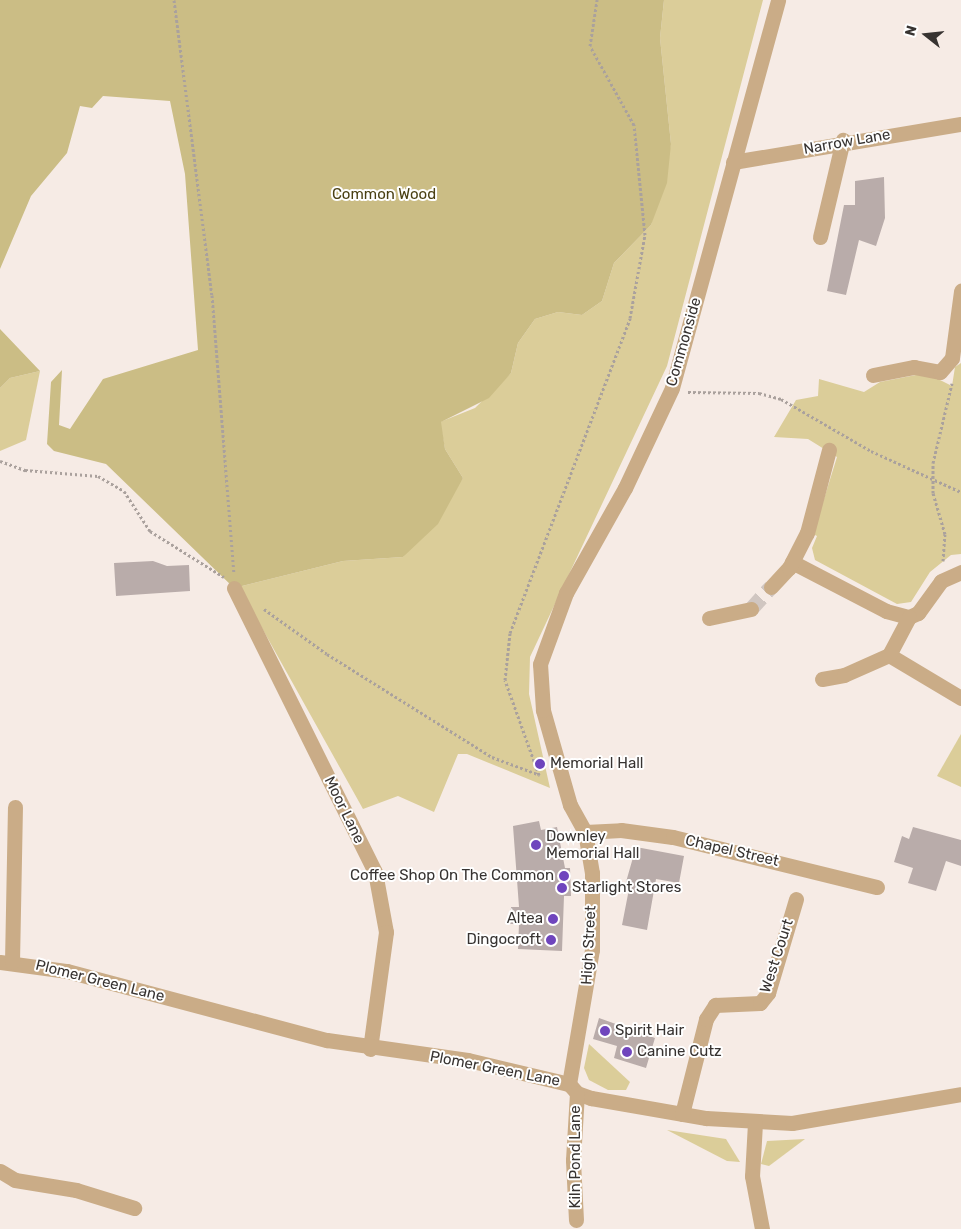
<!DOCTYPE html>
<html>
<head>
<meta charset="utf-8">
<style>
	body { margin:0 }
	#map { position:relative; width:961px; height:1229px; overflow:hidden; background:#f6ebe5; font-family:Rubik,sans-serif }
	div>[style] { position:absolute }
	.green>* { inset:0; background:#dbcd99 }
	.forest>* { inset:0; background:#cbbd85 }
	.building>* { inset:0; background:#b9acaa }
	.minor-tunnel>* { height:15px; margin-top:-7.5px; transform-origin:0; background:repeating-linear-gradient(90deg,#d0c6c1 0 15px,transparent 0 23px) }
	.path>* { height:3px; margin-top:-1.5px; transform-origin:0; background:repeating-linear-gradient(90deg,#aaa19d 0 2.5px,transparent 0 5px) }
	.minor>* { height:15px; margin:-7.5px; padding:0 7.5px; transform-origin:7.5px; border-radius:7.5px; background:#caac87 }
	.dots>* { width:14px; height:14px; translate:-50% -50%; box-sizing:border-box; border:2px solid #fff; border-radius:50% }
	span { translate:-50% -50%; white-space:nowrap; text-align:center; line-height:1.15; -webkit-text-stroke:4px #fff; paint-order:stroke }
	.street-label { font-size:15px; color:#373331 }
	.park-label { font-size:15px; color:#4a4013 }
	.poi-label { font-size:15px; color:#373331 }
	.left { translate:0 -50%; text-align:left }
	.right { translate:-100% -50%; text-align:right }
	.north { position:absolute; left:901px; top:10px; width:50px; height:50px; -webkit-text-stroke:4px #fff; paint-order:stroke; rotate:286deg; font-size:14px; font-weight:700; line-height:20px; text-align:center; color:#373331 }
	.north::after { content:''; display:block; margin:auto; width:18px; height:22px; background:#373331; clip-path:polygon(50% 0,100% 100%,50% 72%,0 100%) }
</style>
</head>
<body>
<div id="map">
	<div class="green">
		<div style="clip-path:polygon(664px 0,763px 0,667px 366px,530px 657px,529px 694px,550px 788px,467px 754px,458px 754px,434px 812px,398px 796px,363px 809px,248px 603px,234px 588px,343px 561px,403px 557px,463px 478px,445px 449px,440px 422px,475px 408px,511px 373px,518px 343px,535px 319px,558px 312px,582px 315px,602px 301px,614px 263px,651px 225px,671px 144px,660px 38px)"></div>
		<div style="clip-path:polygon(961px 363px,961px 554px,951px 555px,930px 572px,911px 602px,897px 604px,815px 560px,812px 548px,817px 536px,813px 534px,837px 457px,808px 439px,774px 437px,796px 400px,818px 396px,819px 379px,864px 392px,880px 382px,926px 373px,952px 386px,955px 367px)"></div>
		<div style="clip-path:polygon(40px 371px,26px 440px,0 451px,0 388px,10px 378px)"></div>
		<div style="clip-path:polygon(961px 734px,961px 787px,937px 776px)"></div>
		<div style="clip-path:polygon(589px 1044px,630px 1082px,626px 1090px,608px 1090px,589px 1080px,584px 1068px)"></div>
		<div style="clip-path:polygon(667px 1130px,726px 1139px,740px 1162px,727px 1161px)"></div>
		<div style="clip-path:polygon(805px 1139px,769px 1166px,761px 1164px,767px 1141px)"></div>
	</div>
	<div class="forest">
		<div style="clip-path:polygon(0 0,664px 0,660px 38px,671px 144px,667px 183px,651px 225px,614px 263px,602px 301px,582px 315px,558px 312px,535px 319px,518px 343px,511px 373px,489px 398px,441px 422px,445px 449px,463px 478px,438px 524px,403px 557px,343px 561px,234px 588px,106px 464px,54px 451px,47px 444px,51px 382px,62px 370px,59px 425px,70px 429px,103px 379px,198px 350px,185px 174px,170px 101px,103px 96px,92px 108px,80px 106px,67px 153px,31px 196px,0 269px)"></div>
		<div style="clip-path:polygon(0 329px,40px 371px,10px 378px,0 388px)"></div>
	</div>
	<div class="building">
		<div style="clip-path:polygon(884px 177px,885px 218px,876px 246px,859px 240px,846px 295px,827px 291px,844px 205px,855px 205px,855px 181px)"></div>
		<div style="clip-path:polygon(153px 561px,167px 566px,189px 565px,190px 591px,116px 596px,114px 563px)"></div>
		<div style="clip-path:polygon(539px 821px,541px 830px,557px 827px,565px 868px,570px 868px,571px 896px,564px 896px,562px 951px,518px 949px,519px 924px,510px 924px,511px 907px,519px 907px,513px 826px)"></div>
		<div style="clip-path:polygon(913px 827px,961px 840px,961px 866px,946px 861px,936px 891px,908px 883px,913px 868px,894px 862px,902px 836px,909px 839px)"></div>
		<div style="clip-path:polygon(636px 847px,684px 856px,679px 883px,656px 879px,647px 930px,622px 925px,629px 889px,624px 889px)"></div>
		<div style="clip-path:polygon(599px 1018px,655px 1038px,646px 1068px,614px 1058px,617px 1046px,593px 1039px)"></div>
	</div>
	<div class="minor-tunnel">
		<div style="left:751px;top:609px;width:30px;rotate:-48deg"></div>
	</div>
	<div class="path">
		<div style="left:174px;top:0;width:297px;rotate:82.7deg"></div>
		<div style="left:212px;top:295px;width:279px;rotate:85.5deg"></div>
		<div style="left:688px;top:392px;width:71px;rotate:0.8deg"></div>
		<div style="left:759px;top:393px;width:23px;rotate:15deg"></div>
		<div style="left:781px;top:399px;width:104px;rotate:30deg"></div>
		<div style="left:871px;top:451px;width:99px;rotate:24.5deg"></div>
		<div style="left:0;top:461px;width:27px;rotate:20deg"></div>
		<div style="left:25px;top:470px;width:73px;rotate:4.7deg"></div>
		<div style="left:98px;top:476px;width:30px;rotate:30deg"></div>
		<div style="left:124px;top:491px;width:48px;rotate:57deg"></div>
		<div style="left:150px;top:531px;width:87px;rotate:31.9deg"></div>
		<div style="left:943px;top:561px;width:27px;rotate:-86deg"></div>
		<div style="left:945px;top:534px;width:43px;rotate:-106.3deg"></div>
		<div style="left:933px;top:493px;width:30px;rotate:-90deg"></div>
		<div style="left:933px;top:463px;width:82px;rotate:-76.6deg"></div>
		<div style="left:264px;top:609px;width:77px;rotate:35.5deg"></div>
		<div style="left:327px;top:654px;width:195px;rotate:32deg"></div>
		<div style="left:492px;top:757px;width:51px;rotate:20.6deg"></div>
		<div style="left:539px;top:775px;width:101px;rotate:-109.7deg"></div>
		<div style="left:505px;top:680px;width:47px;rotate:-83.9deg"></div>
		<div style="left:510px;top:633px;width:337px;rotate:-69.1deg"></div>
		<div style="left:630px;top:318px;width:84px;rotate:-79.8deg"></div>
		<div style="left:645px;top:235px;width:111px;rotate:-95.7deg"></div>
		<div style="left:634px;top:125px;width:90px;rotate:-119.1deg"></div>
		<div style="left:590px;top:46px;width:47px;rotate:-81.3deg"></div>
	</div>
	<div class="minor">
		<div style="left:733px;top:162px;width:231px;rotate:-9.5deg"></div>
		<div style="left:820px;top:237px;width:100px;rotate:-76.7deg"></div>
		<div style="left:873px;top:375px;width:42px;rotate:-11deg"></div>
		<div style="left:914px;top:367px;width:26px;rotate:11deg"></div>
		<div style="left:940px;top:372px;width:18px;rotate:-49deg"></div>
		<div style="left:952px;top:358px;width:68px;rotate:-82.3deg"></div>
		<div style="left:792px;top:562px;width:106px;rotate:27.5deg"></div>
		<div style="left:886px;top:611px;width:24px;rotate:15deg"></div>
		<div style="left:909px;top:617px;width:10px;rotate:-24deg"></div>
		<div style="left:918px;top:613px;width:39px;rotate:-54deg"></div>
		<div style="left:941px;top:581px;width:22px;rotate:-24deg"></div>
		<div style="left:771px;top:587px;width:26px;rotate:-47deg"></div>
		<div style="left:789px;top:568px;width:39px;rotate:-63deg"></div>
		<div style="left:807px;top:533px;width:86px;rotate:-75.2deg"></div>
		<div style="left:234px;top:588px;width:317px;rotate:63.6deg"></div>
		<div style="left:375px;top:872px;width:61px;rotate:79.6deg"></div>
		<div style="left:386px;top:932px;width:118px;rotate:97.8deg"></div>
		<div style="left:709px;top:618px;width:43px;rotate:-12.1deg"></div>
		<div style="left:889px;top:655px;width:84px;rotate:30.8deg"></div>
		<div style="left:822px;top:679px;width:22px;rotate:-10deg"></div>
		<div style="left:844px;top:675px;width:49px;rotate:-24deg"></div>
		<div style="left:889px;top:655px;width:43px;rotate:-62.2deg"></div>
		<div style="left:585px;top:832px;width:36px;rotate:-3deg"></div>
		<div style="left:621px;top:830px;width:52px;rotate:7.7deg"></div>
		<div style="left:673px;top:837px;width:210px;rotate:13.8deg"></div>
		<div style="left:0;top:962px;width:68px;rotate:7.7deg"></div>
		<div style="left:67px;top:971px;width:269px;rotate:14.9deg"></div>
		<div style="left:327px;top:1040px;width:142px;rotate:8.1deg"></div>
		<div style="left:468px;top:1060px;width:104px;rotate:13.4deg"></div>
		<div style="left:569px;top:1084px;width:12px;rotate:48deg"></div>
		<div style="left:577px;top:1093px;width:15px;rotate:20deg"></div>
		<div style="left:591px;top:1098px;width:117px;rotate:9.9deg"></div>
		<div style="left:706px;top:1118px;width:86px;rotate:3.3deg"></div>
		<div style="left:792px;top:1123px;width:171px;rotate:-9.7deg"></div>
		<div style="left:12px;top:962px;width:155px;rotate:-88.9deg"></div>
		<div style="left:569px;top:1084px;width:136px;rotate:-80.3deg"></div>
		<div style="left:592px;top:950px;width:77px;rotate:-90deg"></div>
		<div style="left:592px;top:873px;width:42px;rotate:-99.7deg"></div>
		<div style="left:585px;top:832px;width:31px;rotate:-119deg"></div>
		<div style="left:570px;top:805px;width:99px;rotate:-105.9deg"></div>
		<div style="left:543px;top:710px;width:46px;rotate:-93.7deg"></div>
		<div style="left:540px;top:664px;width:76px;rotate:-69.9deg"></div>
		<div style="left:566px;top:593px;width:120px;rotate:-60.7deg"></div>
		<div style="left:625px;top:488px;width:110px;rotate:-64.8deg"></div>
		<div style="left:672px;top:388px;width:402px;rotate:-74.7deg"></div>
		<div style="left:682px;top:1114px;width:98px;rotate:-75.8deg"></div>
		<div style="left:706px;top:1019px;width:17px;rotate:-57deg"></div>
		<div style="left:715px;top:1005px;width:45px;rotate:-2.5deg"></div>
		<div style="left:760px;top:1003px;width:13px;rotate:-51deg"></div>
		<div style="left:768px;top:993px;width:98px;rotate:-73.4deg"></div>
		<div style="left:755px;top:1123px;width:53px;rotate:93.2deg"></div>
		<div style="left:752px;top:1176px;width:54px;rotate:79.3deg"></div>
		<div style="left:0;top:1171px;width:17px;rotate:31deg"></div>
		<div style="left:15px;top:1180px;width:62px;rotate:9.3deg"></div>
		<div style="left:76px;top:1190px;width:61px;rotate:17.2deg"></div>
		<div style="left:576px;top:1220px;width:60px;rotate:-92.9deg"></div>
		<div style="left:573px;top:1160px;width:67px;rotate:-86.6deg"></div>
	</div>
	<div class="dots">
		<div style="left:540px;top:764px;background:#6f45bd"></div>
		<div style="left:536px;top:845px;background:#6f45bd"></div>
		<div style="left:564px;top:876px;background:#6f45bd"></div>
		<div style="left:562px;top:888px;background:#6f45bd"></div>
		<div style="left:553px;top:919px;background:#6f45bd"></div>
		<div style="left:551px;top:940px;background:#6f45bd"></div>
		<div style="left:605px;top:1031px;background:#6f45bd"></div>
		<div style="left:627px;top:1052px;background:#6f45bd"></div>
	</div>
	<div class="street-label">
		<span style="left:847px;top:142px;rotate:-10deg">Narrow Lane</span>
		<span style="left:684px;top:342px;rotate:-74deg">Commonside</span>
		<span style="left:344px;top:810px;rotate:64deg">Moor Lane</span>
		<span style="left:732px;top:851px;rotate:13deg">Chapel Street</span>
		<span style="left:589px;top:945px;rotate:-87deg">High Street</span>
		<span style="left:777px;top:956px;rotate:-72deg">West Court</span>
		<span style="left:100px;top:981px;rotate:14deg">Plomer Green Lane</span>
		<span style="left:495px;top:1069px;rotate:11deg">Plomer Green Lane</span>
		<span style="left:576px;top:1157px;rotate:-90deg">Kiln Pond Lane</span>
	</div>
	<div class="park-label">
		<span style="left:384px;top:195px">Common Wood</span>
	</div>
	<div class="poi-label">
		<span class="left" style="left:550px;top:764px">Memorial Hall</span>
		<span class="left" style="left:546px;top:845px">Downley<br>Memorial Hall</span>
		<span class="right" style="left:554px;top:876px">Coffee Shop On The Common</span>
		<span class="left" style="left:572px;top:888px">Starlight Stores</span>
		<span class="right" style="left:543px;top:919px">Altea</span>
		<span class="right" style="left:541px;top:940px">Dingocroft</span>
		<span class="left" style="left:615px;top:1031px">Spirit Hair</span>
		<span class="left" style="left:637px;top:1052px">Canine Cutz</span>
	</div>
	<div class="north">N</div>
</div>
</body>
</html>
